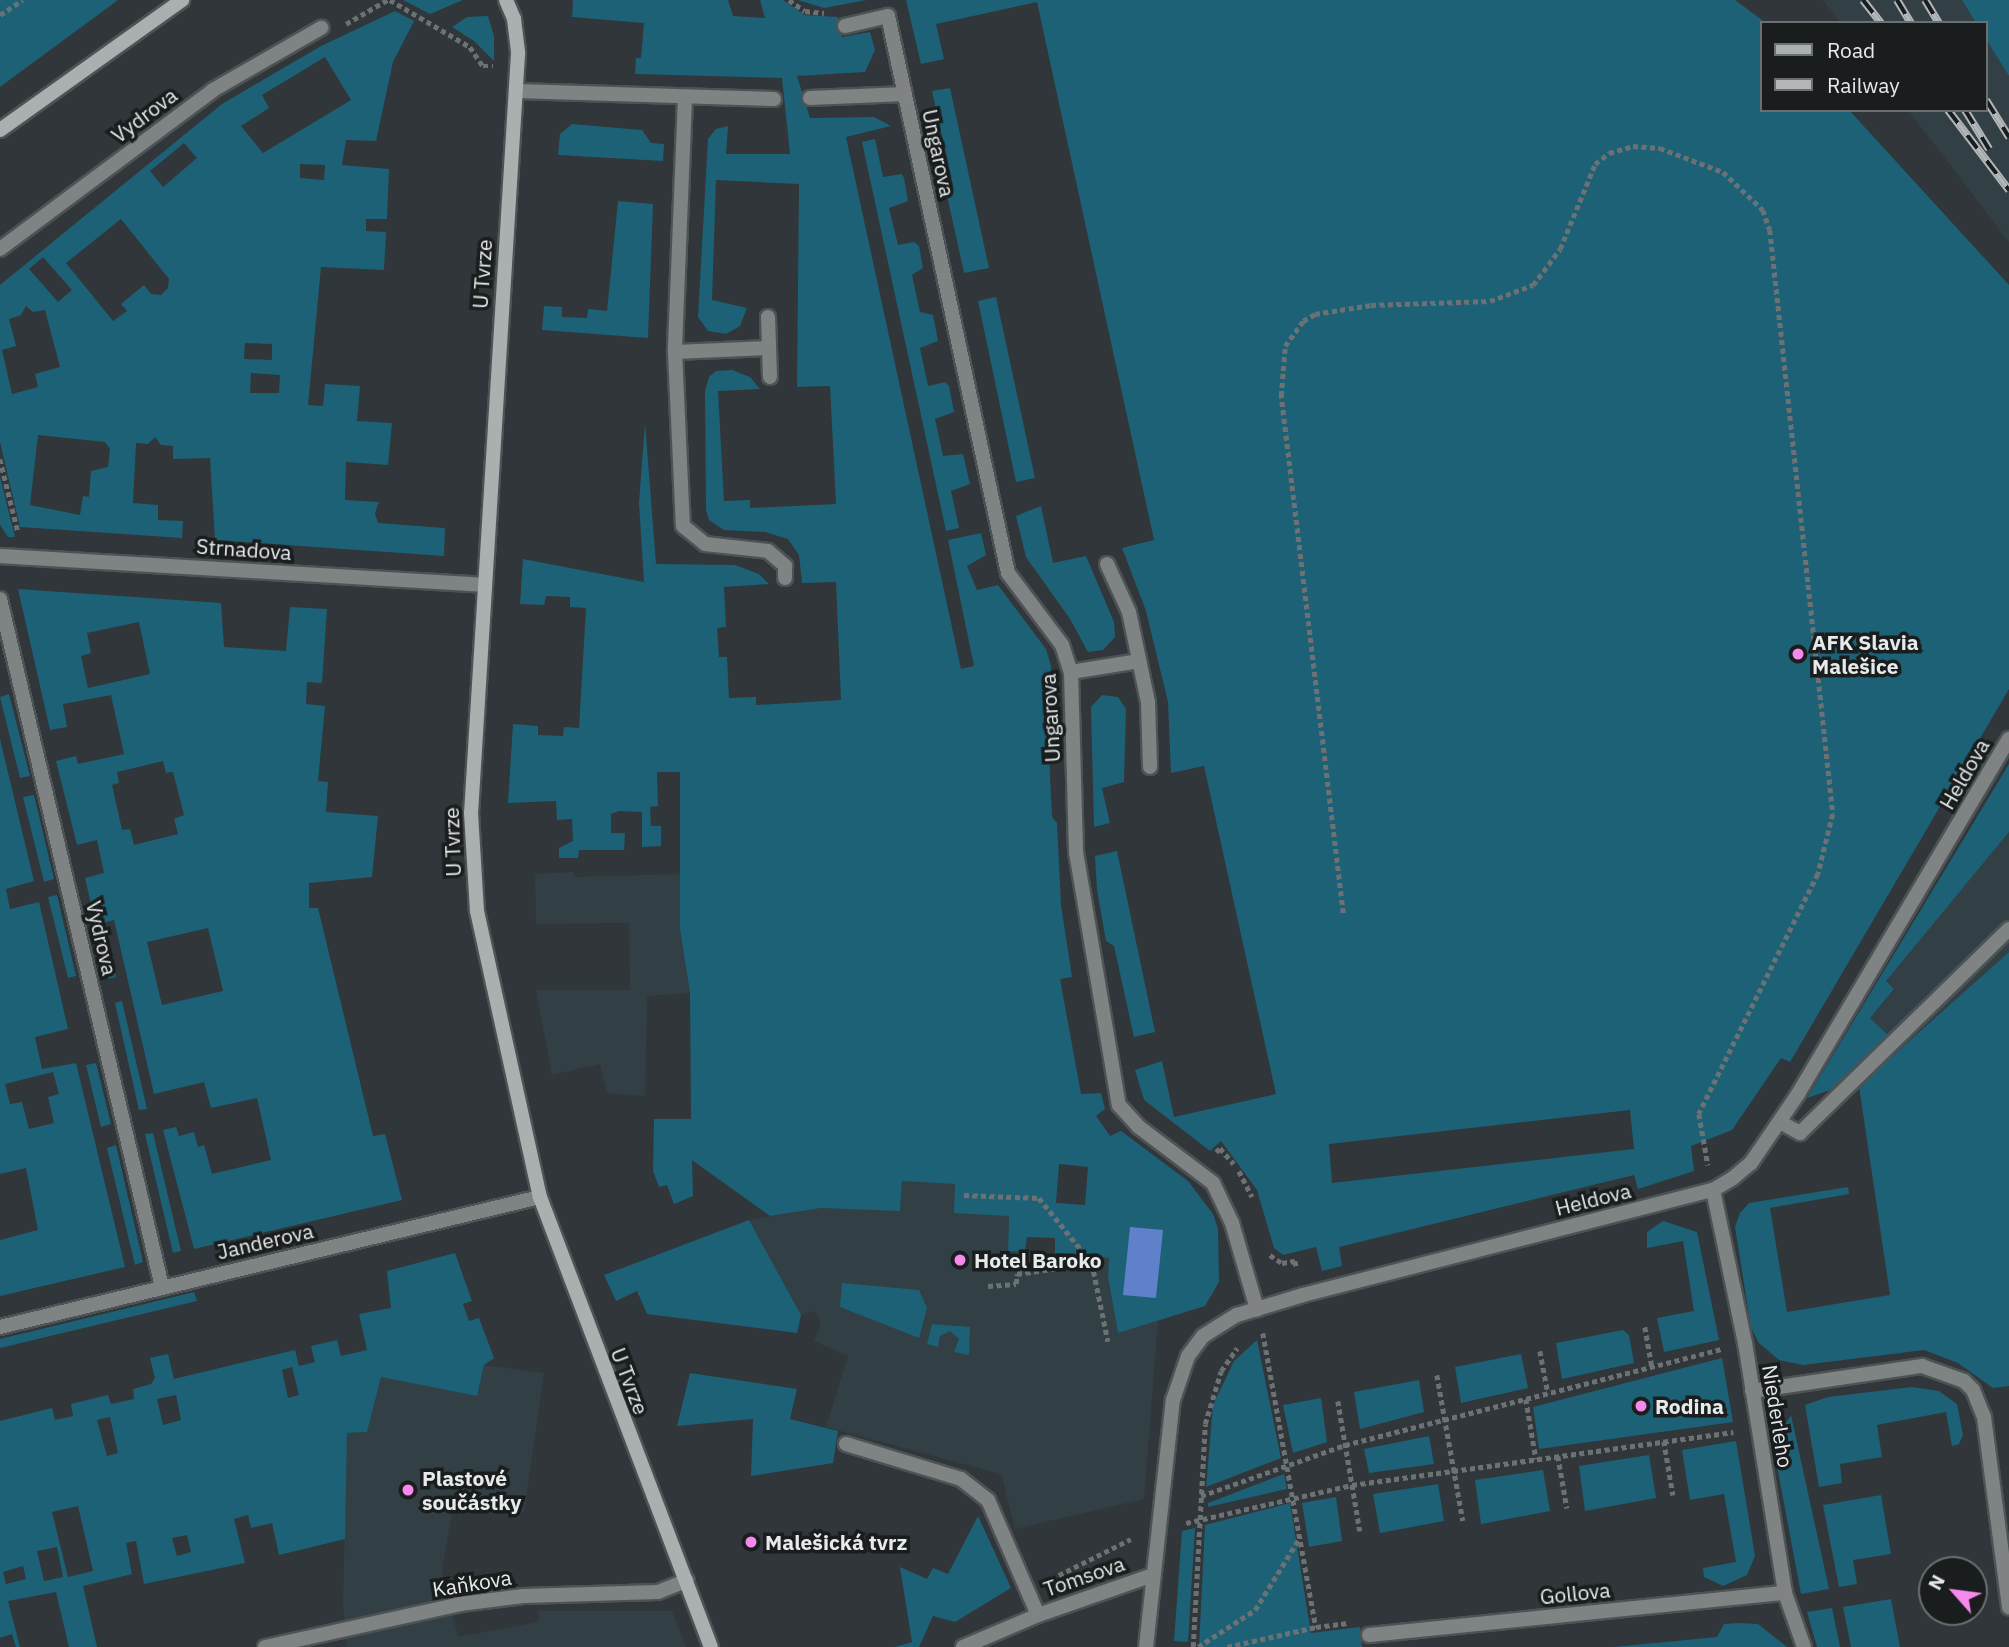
<!DOCTYPE html>
<html>
<head>
<meta charset="utf-8">
<style>
	body { margin:0 }
	#map { position:relative; width:2009px; height:1647px; overflow:hidden; background:#303639; font-family:"IBM Plex Sans",sans-serif }
	div>[style] { position:absolute }
	.built>* { inset:0; background:#324045 }
	.green>* { inset:0; background:#1d6176 }
	.water>* { inset:0; background:#6180ca }
	.path>* { height:4.5px; margin-top:-2.25px; transform-origin:0; background:repeating-linear-gradient(90deg,#6c7173 0 5px,transparent 0 8.5px) }
	.roads { filter:drop-shadow(2px 0 #4d5355) drop-shadow(-2px 0 #4d5355) drop-shadow(0 2px #4d5355) drop-shadow(0 -2px #4d5355) }
	.service>* { height:14px; margin:-7px; padding:0 7px; transform-origin:7px; border-radius:7px; background:#808384 }
	.minor>* { height:14px; margin:-7px; padding:0 7px; transform-origin:7px; border-radius:7px; background:#808384 }
	.secondary>* { height:14px; margin:-7px; padding:0 7px; transform-origin:7px; border-radius:7px; background:#aaafb0 }
	.rail>* { height:8px; margin-top:-4px; transform-origin:0; background:repeating-linear-gradient(90deg,#1a1d1e 0 16px,#b2b6b8 0 32px); box-sizing:border-box; border-block:2px solid #b2b6b8 }
	.dots>* { width:19px; height:19px; translate:-50% -50%; box-sizing:border-box; border:4px solid #1a1d1e; border-radius:50% }
	span { translate:-50% -50%; white-space:nowrap; text-align:center; line-height:1.15; -webkit-text-stroke:7px #1a1d1e; paint-order:stroke }
	.street-label { font-size:21px; color:#e6eaeb }
	.poi-label { font-size:21px; color:#e6eaeb; font-weight:700 }
	.left { translate:0 -50%; text-align:left }
	.legend { position:absolute; left:1760px; top:21px; width:228px; height:91px; box-sizing:border-box; background:#1a1d1e; border:2px solid #6c6f70; margin:0; padding:9px 12px; list-style:none; font-size:21px; color:#e6eaeb }
	.legend li { display:flex; align-items:center; gap:14px; height:35px }
	.legend b { width:35px; border:2px solid #6c6f70 }
	.north { position:absolute; left:1918px; top:1556px; width:70px; height:70px; box-sizing:border-box; background:#1a1d1e; border:2px solid #6c6f70; border-radius:50%; rotate:298deg; font-size:19px; font-weight:700; line-height:28px; text-align:center; color:#e6eaeb }
	.north::after { content:''; display:block; margin:auto; width:24px; height:32px; background:#f788ec; clip-path:polygon(50% 0,100% 100%,50% 72%,0 100%) }
</style>
</head>
<body>
<div id="map">
	<div class="built">
		<div style="clip-path:polygon(1823px 0,1962px 0,1976px 23px,1841px 23px)"></div>
		<div style="clip-path:polygon(1986px 39px,2009px 76px,2009px 242px,1908px 110px,1986px 110px)"></div>
		<div style="clip-path:polygon(2009px 832px,2009px 952px,1904px 1050px,1870px 1018px,1894px 990px,1885px 981px)"></div>
		<div style="clip-path:polygon(574px 872px,574px 877px,681px 874px,680px 929px,690px 993px,647px 996px,645px 1096px,607px 1093px,600px 1064px,552px 1075px,536px 990px,630px 990px,629px 923px,536px 924px,535px 874px)"></div>
		<div style="clip-path:polygon(902px 1181px,956px 1184px,1009px 1216px,1008px 1251px,1025px 1252px,1025px 1260px,1054px 1261px,1055px 1253px,1110px 1258px,1108px 1277px,1118px 1333px,1158px 1321px,1144px 1499px,1015px 1529px,1001px 1474px,826px 1427px,848px 1356px,814px 1341px,821px 1324px,815px 1311px,801px 1315px,749px 1220px,821px 1208px,900px 1210px)"></div>
		<div style="clip-path:polygon(484px 1365px,544px 1373px,524px 1512px,453px 1507px,442px 1571px,458px 1637px,538px 1622px,539px 1611px,672px 1611px,686px 1647px,347px 1647px,343px 1603px,347px 1433px,367px 1432px,381px 1377px,477px 1396px)"></div>
	</div>
	<div class="green">
		<div style="clip-path:polygon(0 0,118px 0,0 87px)"></div>
		<div style="clip-path:polygon(403px 0,463px 0,430px 14px)"></div>
		<div style="clip-path:polygon(evenodd,573px 0,728px 0,733px 16px,765px 18px,760px 0,783px 0,805px 15px,838px 17px,842px 37px,870px 32px,875px 50px,865px 72px,797px 76px,810px 118px,874px 117px,891px 126px,846px 137px,961px 669px,974px 666px,948px 540px,981px 533px,986px 555px,967px 566px,977px 590px,998px 585px,1046px 649px,1051px 666px,1052px 710px,1047px 714px,1052px 817px,1057px 823px,1061px 905px,1072px 977px,1060px 979px,1081px 1094px,1101px 1093px,1105px 1109px,1096px 1116px,1110px 1136px,1121px 1131px,1188px 1181px,1213px 1214px,1218px 1229px,1219px 1282px,1205px 1306px,1118px 1333px,1108px 1277px,1109px 1258px,1055px 1253px,1055px 1238px,1027px 1237px,1025px 1252px,1008px 1251px,1009px 1216px,954px 1213px,955px 1184px,902px 1181px,900px 1211px,821px 1208px,770px 1216px,692px 1160px,693px 1196px,674px 1204px,667px 1185px,659px 1187px,653px 1171px,654px 1119px,691px 1119px,690px 993px,680px 929px,680px 772px,657px 772px,658px 806px,650px 807px,651px 826px,661px 826px,661px 846px,642px 847px,642px 812px,619px 811px,611px 814px,611px 833px,625px 833px,624px 850px,579px 850px,578px 858px,559px 858px,559px 848px,573px 841px,572px 819px,557px 820px,556px 801px,508px 803px,513px 724px,538px 726px,538px 735px,563px 736px,564px 727px,579px 728px,586px 608px,570px 607px,570px 597px,546px 596px,544px 605px,520px 604px,523px 559px,644px 582px,639px 503px,645px 423px,656px 564px,735px 565px,759px 574px,769px 584px,724px 587px,726px 627px,717px 628px,719px 657px,727px 657px,729px 698px,756px 697px,756px 705px,841px 700px,836px 582px,802px 583px,799px 555px,788px 539px,765px 532px,724px 530px,709px 520px,706px 510px,705px 391px,709px 377px,716px 371px,732px 370px,750px 377px,760px 389px,718px 391px,724px 501px,750px 500px,750px 508px,836px 504px,830px 386px,797px 387px,799px 184px,716px 180px,712px 300px,747px 308px,740px 326px,726px 334px,708px 331px,698px 317px,708px 139px,716px 129px,728px 126px,726px 154px,790px 154px,782px 78px,635px 74px,636px 58px,641px 58px,644px 23px,572px 17px,573px 0,1059px 1164px,1088px 1167px,1085px 1205px,1056px 1203px,1059px 1164px)"></div>
		<div style="clip-path:polygon(798px 0,867px 0,824px 8px)"></div>
		<div style="clip-path:polygon(evenodd,906px 0,1735px 0,1766px 23px,1762px 110px,1849px 110px,2009px 285px,2009px 689px,1790px 1062px,1781px 1058px,1732px 1130px,1691px 1146px,1694px 1171px,1638px 1189px,1634px 1175px,1339px 1247px,1342px 1266px,1322px 1271px,1316px 1247px,1283px 1255px,1274px 1248px,1257px 1190px,1221px 1141px,1210px 1151px,1144px 1100px,1135px 1070px,1162px 1061px,1174px 1117px,1276px 1094px,1204px 766px,1171px 773px,1168px 702px,1146px 611px,1122px 548px,1154px 540px,1037px 2px,936px 24px,944px 59px,921px 64px,906px 0,1630px 1110px,1634px 1149px,1332px 1183px,1329px 1144px,1630px 1110px)"></div>
		<div style="clip-path:polygon(1962px 0,2009px 0,2009px 76px,1986px 39px,1986px 23px,1976px 23px)"></div>
		<div style="clip-path:polygon(evenodd,395px 11px,414px 21px,393px 62px,376px 141px,346px 140px,342px 165px,389px 169px,387px 219px,366px 219px,366px 231px,386px 232px,384px 270px,321px 267px,308px 405px,323px 406px,325px 384px,360px 386px,357px 421px,392px 423px,388px 465px,346px 462px,345px 500px,379px 502px,375px 513px,378px 523px,445px 528px,444px 556px,215px 540px,210px 458px,173px 459px,173px 446px,161px 445px,155px 437px,148px 444px,136px 443px,133px 503px,158px 505px,158px 520px,183px 521px,182px 538px,20px 527px,0 442px,0 285px,222px 104px,321px 46px,395px 11px,325px 57px,351px 100px,263px 153px,241px 126px,269px 108px,262px 95px,325px 57px,395px 11px,184px 143px,197px 158px,163px 187px,150px 171px,184px 143px,395px 11px,300px 164px,325px 165px,324px 180px,300px 178px,300px 164px,395px 11px,121px 219px,169px 279px,168px 288px,161px 295px,151px 294px,144px 285px,121px 304px,127px 311px,113px 321px,66px 263px,121px 219px,395px 11px,43px 257px,72px 290px,58px 302px,29px 269px,43px 257px,395px 11px,26px 306px,33px 312px,45px 310px,60px 367px,35px 374px,38px 387px,12px 394px,2px 350px,16px 346px,9px 319px,21px 315px,26px 306px,395px 11px,245px 343px,272px 344px,272px 360px,244px 359px,245px 343px,395px 11px,251px 373px,280px 375px,279px 393px,250px 393px,251px 373px,395px 11px,38px 435px,105px 442px,110px 449px,108px 467px,91px 471px,89px 497px,83px 496px,80px 515px,30px 505px,38px 435px)"></div>
		<div style="clip-path:polygon(488px 16px,494px 36px,494px 61px,474px 41px,452px 27px,467px 17px)"></div>
		<div style="clip-path:polygon(950px 88px,989px 268px,964px 273px,946px 191px,953px 186px,932px 91px)"></div>
		<div style="clip-path:polygon(572px 124px,642px 130px,651px 143px,664px 144px,663px 161px,558px 155px,560px 134px)"></div>
		<div style="clip-path:polygon(875px 139px,883px 177px,902px 174px,904px 178px,908px 201px,889px 208px,898px 245px,914px 242px,919px 246px,923px 268px,912px 275px,920px 312px,933px 315px,938px 341px,920px 348px,928px 386px,945px 382px,949px 386px,954px 412px,935px 419px,943px 456px,963px 454px,970px 484px,951px 491px,959px 528px,946px 531px,862px 142px)"></div>
		<div style="clip-path:polygon(618px 201px,653px 204px,648px 338px,542px 330px,544px 306px,562px 307px,562px 317px,587px 318px,588px 309px,607px 311px)"></div>
		<div style="clip-path:polygon(996px 297px,1035px 478px,1016px 482px,978px 301px)"></div>
		<div style="clip-path:polygon(0 477px,15px 537px,8px 537px,0 525px)"></div>
		<div style="clip-path:polygon(1041px 506px,1053px 563px,1086px 556px,1114px 622px,1115px 637px,1103px 650px,1088px 652px,1070px 619px,1026px 557px,1016px 516px)"></div>
		<div style="clip-path:polygon(evenodd,18px 589px,221px 603px,224px 647px,286px 651px,290px 607px,327px 609px,322px 683px,307px 682px,306px 704px,325px 706px,318px 781px,328px 782px,326px 812px,378px 816px,372px 877px,309px 883px,309px 908px,318px 908px,373px 1136px,385px 1134px,402px 1200px,194px 1249px,163px 1130px,176px 1127px,179px 1136px,194px 1132px,198px 1147px,204px 1145px,212px 1174px,271px 1160px,257px 1098px,211px 1108px,204px 1082px,154px 1094px,114px 920px,103px 923px,116px 977px,108px 979px,85px 878px,104px 873px,97px 840px,77px 845px,56px 761px,76px 756px,78px 764px,124px 754px,111px 695px,63px 704px,67px 727px,50px 730px,18px 589px,139px 622px,150px 674px,88px 688px,81px 656px,91px 653px,87px 633px,139px 622px,18px 589px,163px 761px,166px 773px,173px 772px,184px 815px,174px 819px,178px 834px,134px 845px,130px 829px,122px 830px,112px 785px,119px 783px,117px 772px,163px 761px,18px 589px,208px 928px,223px 991px,162px 1005px,147px 942px,208px 928px)"></div>
		<div style="clip-path:polygon(9px 694px,30px 776px,20px 778px,0 697px)"></div>
		<div style="clip-path:polygon(1102px 695px,1118px 697px,1126px 709px,1124px 782px,1102px 788px,1110px 823px,1094px 827px,1091px 707px)"></div>
		<div style="clip-path:polygon(evenodd,0 739px,34px 881px,6px 889px,10px 909px,39px 902px,68px 1029px,35px 1037px,42px 1069px,76px 1063px,125px 1267px,0 1296px,0 1240px,38px 1230px,26px 1168px,0 1174px,0 739px,53px 1072px,59px 1094px,48px 1097px,54px 1123px,29px 1129px,22px 1102px,10px 1104px,5px 1084px,53px 1072px)"></div>
		<div style="clip-path:polygon(2009px 764px,2009px 832px,1886px 981px,1894px 989px,1870px 1018px,1890px 1037px,1833px 1089px,1807px 1098px)"></div>
		<div style="clip-path:polygon(34px 795px,54px 879px,44px 882px,23px 797px)"></div>
		<div style="clip-path:polygon(1117px 851px,1155px 1032px,1134px 1037px,1114px 946px,1106px 941px,1097px 890px,1095px 856px)"></div>
		<div style="clip-path:polygon(57px 895px,76px 976px,68px 978px,48px 897px)"></div>
		<div style="clip-path:polygon(2009px 952px,2009px 1386px,1993px 1388px,1958px 1363px,1924px 1350px,1803px 1365px,1779px 1360px,1759px 1343px,1751px 1328px,1735px 1227px,1740px 1213px,1749px 1203px,1848px 1187px,1849px 1194px,1770px 1208px,1787px 1312px,1890px 1295px,1859px 1086px)"></div>
		<div style="clip-path:polygon(122px 1001px,147px 1109px,139px 1110px,115px 1003px)"></div>
		<div style="clip-path:polygon(96px 1063px,111px 1124px,101px 1127px,86px 1065px)"></div>
		<div style="clip-path:polygon(153px 1133px,181px 1251px,173px 1253px,145px 1134px)"></div>
		<div style="clip-path:polygon(116px 1145px,143px 1262px,135px 1265px,107px 1148px)"></div>
		<div style="clip-path:polygon(749px 1220px,801px 1315px,797px 1333px,647px 1314px,637px 1291px,616px 1301px,604px 1275px)"></div>
		<div style="clip-path:polygon(1663px 1221px,1697px 1232px,1719px 1340px,1664px 1352px,1657px 1318px,1694px 1311px,1683px 1241px,1647px 1248px,1647px 1232px)"></div>
		<div style="clip-path:polygon(evenodd,455px 1253px,472px 1301px,463px 1304px,469px 1321px,479px 1318px,494px 1358px,484px 1365px,477px 1396px,381px 1377px,367px 1432px,347px 1433px,345px 1539px,279px 1555px,272px 1523px,251px 1528px,248px 1515px,234px 1519px,245px 1563px,144px 1584px,136px 1541px,126px 1543px,132px 1574px,83px 1586px,97px 1647px,69px 1647px,56px 1592px,8px 1601px,20px 1647px,16px 1647px,12px 1634px,0 1638px,0 1421px,52px 1408px,55px 1420px,73px 1416px,71px 1404px,108px 1395px,111px 1404px,134px 1399px,133px 1389px,151px 1384px,155px 1378px,150px 1358px,168px 1354px,174px 1379px,295px 1350px,299px 1366px,315px 1362px,311px 1346px,337px 1340px,341px 1356px,367px 1350px,359px 1314px,391px 1308px,387px 1271px,455px 1253px,292px 1367px,299px 1395px,288px 1398px,282px 1370px,292px 1367px,455px 1253px,176px 1395px,181px 1420px,163px 1425px,157px 1399px,176px 1395px,455px 1253px,110px 1417px,118px 1453px,107px 1456px,97px 1420px,110px 1417px,455px 1253px,78px 1506px,93px 1571px,68px 1577px,52px 1512px,78px 1506px,455px 1253px,187px 1535px,191px 1552px,177px 1556px,172px 1538px,187px 1535px,455px 1253px,57px 1547px,63px 1577px,44px 1581px,37px 1551px,57px 1547px,455px 1253px,23px 1566px,26px 1579px,6px 1584px,3px 1572px,23px 1566px)"></div>
		<div style="clip-path:polygon(842px 1283px,919px 1290px,927px 1308px,919px 1338px,840px 1307px)"></div>
		<div style="clip-path:polygon(194px 1292px,197px 1301px,0 1348px,0 1339px)"></div>
		<div style="clip-path:polygon(932px 1324px,970px 1327px,969px 1355px,954px 1352px,959px 1339px,950px 1331px,940px 1336px,938px 1347px,927px 1344px)"></div>
		<div style="clip-path:polygon(1623px 1330px,1629px 1335px,1634px 1363px,1562px 1379px,1556px 1343px)"></div>
		<div style="clip-path:polygon(1257px 1340px,1281px 1458px,1206px 1487px,1213px 1405px,1234px 1361px)"></div>
		<div style="clip-path:polygon(1521px 1354px,1528px 1388px,1461px 1403px,1455px 1367px)"></div>
		<div style="clip-path:polygon(1722px 1358px,1733px 1422px,1539px 1449px,1533px 1407px)"></div>
		<div style="clip-path:polygon(690px 1373px,797px 1389px,790px 1419px,838px 1431px,833px 1463px,751px 1476px,753px 1419px,677px 1426px)"></div>
		<div style="clip-path:polygon(1419px 1380px,1424px 1412px,1360px 1429px,1354px 1392px)"></div>
		<div style="clip-path:polygon(1912px 1387px,1939px 1391px,1957px 1404px,1963px 1435px,1959px 1444px,1952px 1446px,1946px 1412px,1877px 1425px,1882px 1457px,1840px 1464px,1842px 1483px,1819px 1487px,1805px 1405px,1828px 1397px)"></div>
		<div style="clip-path:polygon(1321px 1398px,1327px 1442px,1293px 1453px,1283px 1405px)"></div>
		<div style="clip-path:polygon(1791px 1415px,1829px 1589px,1801px 1594px,1777px 1466px,1778px 1437px)"></div>
		<div style="clip-path:polygon(1429px 1436px,1434px 1464px,1369px 1473px,1364px 1449px)"></div>
		<div style="clip-path:polygon(1736px 1441px,1755px 1556px,1747px 1575px,1723px 1586px,1704px 1577px,1703px 1568px,1736px 1562px,1724px 1494px,1690px 1500px,1682px 1450px)"></div>
		<div style="clip-path:polygon(1649px 1455px,1656px 1498px,1585px 1511px,1579px 1466px)"></div>
		<div style="clip-path:polygon(1543px 1470px,1550px 1511px,1481px 1524px,1475px 1480px)"></div>
		<div style="clip-path:polygon(1284px 1474px,1287px 1489px,1208px 1507px,1208px 1503px)"></div>
		<div style="clip-path:polygon(1438px 1484px,1444px 1521px,1380px 1533px,1373px 1494px)"></div>
		<div style="clip-path:polygon(1881px 1495px,1891px 1554px,1853px 1560px,1857px 1584px,1839px 1587px,1823px 1505px)"></div>
		<div style="clip-path:polygon(1336px 1497px,1342px 1541px,1309px 1547px,1302px 1503px)"></div>
		<div style="clip-path:polygon(1290px 1503px,1311px 1633px,1360px 1627px,1362px 1647px,1199px 1647px,1205px 1525px)"></div>
		<div style="clip-path:polygon(978px 1516px,1011px 1588px,955px 1622px,933px 1616px,919px 1647px,895px 1647px,912px 1642px,900px 1567px,927px 1579px,933px 1568px,948px 1574px)"></div>
		<div style="clip-path:polygon(1195px 1528px,1188px 1642px,1174px 1641px,1182px 1531px)"></div>
		<div style="clip-path:polygon(1891px 1599px,1900px 1647px,1851px 1647px,1843px 1607px)"></div>
		<div style="clip-path:polygon(1832px 1608px,1840px 1647px,1817px 1647px,1807px 1612px)"></div>
		<div style="clip-path:polygon(1738px 1623px,1758px 1624px,1787px 1647px,1614px 1647px,1717px 1637px,1724px 1624px)"></div>
	</div>
	<div class="water">
		<div style="clip-path:polygon(1130px 1227px,1163px 1230px,1156px 1298px,1123px 1295px)"></div>
	</div>
	<div class="path">
		<div style="left:390px;top:0;width:93px;rotate:30.4deg"></div>
		<div style="left:470px;top:47px;width:23px;rotate:56deg"></div>
		<div style="left:483px;top:66px;width:10px"></div>
		<div style="left:789px;top:0;width:19px;rotate:35deg"></div>
		<div style="left:805px;top:11px;width:19px;rotate:6deg"></div>
		<div style="left:0;top:15px;width:27px;rotate:-34deg"></div>
		<div style="left:346px;top:24px;width:48px;rotate:-30.3deg"></div>
		<div style="left:0;top:459px;width:75px;rotate:76.1deg"></div>
		<div style="left:1343px;top:913px;width:521px;rotate:-96.84deg"></div>
		<div style="left:1281px;top:396px;width:50px;rotate:-85.4deg"></div>
		<div style="left:1285px;top:346px;width:31px;rotate:-54deg"></div>
		<div style="left:1303px;top:321px;width:14px;rotate:-30deg"></div>
		<div style="left:1315px;top:314px;width:57px;rotate:-9.1deg"></div>
		<div style="left:1371px;top:305px;width:119px;rotate:-1.9deg"></div>
		<div style="left:1490px;top:301px;width:46px;rotate:-20.4deg"></div>
		<div style="left:1533px;top:285px;width:45px;rotate:-53.1deg"></div>
		<div style="left:1560px;top:249px;width:92px;rotate:-67.6deg"></div>
		<div style="left:1595px;top:164px;width:18px;rotate:-38deg"></div>
		<div style="left:1609px;top:153px;width:25px;rotate:-16deg"></div>
		<div style="left:1633px;top:146px;width:27px;rotate:4deg"></div>
		<div style="left:1660px;top:148px;width:67px;rotate:20.9deg"></div>
		<div style="left:1723px;top:172px;width:55px;rotate:43.5deg"></div>
		<div style="left:1763px;top:210px;width:21px;rotate:71deg"></div>
		<div style="left:1770px;top:230px;width:587px;rotate:83.84deg"></div>
		<div style="left:1833px;top:814px;width:62px;rotate:104deg"></div>
		<div style="left:1818px;top:874px;width:268px;rotate:116.4deg"></div>
		<div style="left:1699px;top:1114px;width:52px;rotate:80deg"></div>
		<div style="left:1216px;top:1152px;width:6px;rotate:-45deg"></div>
		<div style="left:1220px;top:1148px;width:21px;rotate:49deg"></div>
		<div style="left:1239px;top:1171px;width:29px;rotate:63deg"></div>
		<div style="left:964px;top:1195px;width:75px;rotate:2.3deg"></div>
		<div style="left:1039px;top:1198px;width:82px;rotate:50.9deg"></div>
		<div style="left:1270px;top:1255px;width:14px;rotate:34deg"></div>
		<div style="left:1282px;top:1263px;width:13px;rotate:-9deg"></div>
		<div style="left:1295px;top:1261px;width:8px;rotate:76deg"></div>
		<div style="left:988px;top:1286px;width:28px;rotate:-4deg"></div>
		<div style="left:1016px;top:1284px;width:10px;rotate:-84deg"></div>
		<div style="left:1017px;top:1274px;width:76px;rotate:-8.3deg"></div>
		<div style="left:1092px;top:1263px;width:80px;rotate:78.4deg"></div>
		<div style="left:1645px;top:1327px;width:40px;rotate:80deg"></div>
		<div style="left:1263px;top:1333px;width:299px;rotate:79.8deg"></div>
		<div style="left:1316px;top:1627px;width:32px;rotate:-7deg"></div>
		<div style="left:1540px;top:1351px;width:43px;rotate:79.2deg"></div>
		<div style="left:1437px;top:1375px;width:148px;rotate:79.9deg"></div>
		<div style="left:1526px;top:1399px;width:61px;rotate:80.5deg"></div>
		<div style="left:1338px;top:1401px;width:132px;rotate:80.4deg"></div>
		<div style="left:1664px;top:1441px;width:55px;rotate:80.5deg"></div>
		<div style="left:1558px;top:1456px;width:53px;rotate:80.2deg"></div>
		<div style="left:1201px;top:1496px;width:153px;rotate:-19.5deg"></div>
		<div style="left:1345px;top:1445px;width:388px;rotate:-14.3deg"></div>
		<div style="left:1186px;top:1523px;width:170px;rotate:-12.9deg"></div>
		<div style="left:1352px;top:1485px;width:385px;rotate:-7.9deg"></div>
		<div style="left:1051px;top:1579px;width:89px;rotate:-26.6deg"></div>
		<div style="left:1193px;top:1647px;width:223px;rotate:-86.9deg"></div>
		<div style="left:1205px;top:1424px;width:55px;rotate:-73.2deg"></div>
		<div style="left:1221px;top:1371px;width:28px;rotate:-55deg"></div>
		<div style="left:1198px;top:1647px;width:68px;rotate:-33deg"></div>
		<div style="left:1255px;top:1610px;width:86px;rotate:-58.3deg"></div>
		<div style="left:1227px;top:1647px;width:91px;rotate:-12.7deg"></div>
	</div>
	<div class="roads">
		<div class="service">
			<div style="left:516px;top:91px;width:258px;rotate:1.8deg"></div>
			<div style="left:685px;top:98px;width:254px;rotate:92.3deg"></div>
			<div style="left:675px;top:352px;width:174px;rotate:87.4deg"></div>
			<div style="left:683px;top:526px;width:28px;rotate:39deg"></div>
			<div style="left:705px;top:544px;width:63px;rotate:6.3deg"></div>
			<div style="left:768px;top:551px;width:23px;rotate:41deg"></div>
			<div style="left:785px;top:566px;width:12px;rotate:90deg"></div>
			<div style="left:768px;top:317px;width:31px;rotate:88deg"></div>
			<div style="left:675px;top:352px;width:94px;rotate:-2.4deg"></div>
			<div style="left:769px;top:348px;width:29px;rotate:88deg"></div>
			<div style="left:1780px;top:1122px;width:23px;rotate:29deg"></div>
			<div style="left:1800px;top:1133px;width:292px;rotate:-44.3deg"></div>
			<div style="left:846px;top:1444px;width:120px;rotate:16.9deg"></div>
			<div style="left:961px;top:1479px;width:34px;rotate:38deg"></div>
			<div style="left:988px;top:1500px;width:125px;rotate:66.5deg"></div>
		</div>
		<div class="minor">
			<div style="left:845px;top:26px;width:44px;rotate:-13.1deg"></div>
			<div style="left:888px;top:16px;width:570px;rotate:77.84deg"></div>
			<div style="left:1008px;top:573px;width:90px;rotate:53.1deg"></div>
			<div style="left:1062px;top:645px;width:28px;rotate:72deg"></div>
			<div style="left:1071px;top:672px;width:180px;rotate:88.4deg"></div>
			<div style="left:1076px;top:852px;width:257px;rotate:80.4deg"></div>
			<div style="left:1119px;top:1105px;width:30px;rotate:48deg"></div>
			<div style="left:1139px;top:1127px;width:93px;rotate:37.1deg"></div>
			<div style="left:1213px;top:1183px;width:44px;rotate:64.6deg"></div>
			<div style="left:1232px;top:1223px;width:90px;rotate:73.8deg"></div>
			<div style="left:810px;top:98px;width:95px;rotate:-2.4deg"></div>
			<div style="left:0;top:249px;width:266px;rotate:-36.7deg"></div>
			<div style="left:213px;top:90px;width:125px;rotate:-29.9deg"></div>
			<div style="left:0;top:556px;width:485px;rotate:3.4deg"></div>
			<div style="left:1107px;top:564px;width:53px;rotate:65.4deg"></div>
			<div style="left:1129px;top:612px;width:92px;rotate:78.1deg"></div>
			<div style="left:1148px;top:702px;width:65px;rotate:88.2deg"></div>
			<div style="left:0;top:599px;width:707px;rotate:76.75deg"></div>
			<div style="left:1071px;top:672px;width:69px;rotate:-9.2deg"></div>
			<div style="left:1713px;top:1190px;width:156px;rotate:78.2deg"></div>
			<div style="left:1745px;top:1343px;width:253px;rotate:80.9deg"></div>
			<div style="left:1785px;top:1593px;width:57px;rotate:70.6deg"></div>
			<div style="left:0;top:1327px;width:555px;rotate:-13.54deg"></div>
			<div style="left:1752px;top:1391px;width:172px;rotate:-8.4deg"></div>
			<div style="left:1922px;top:1366px;width:45px;rotate:19.7deg"></div>
			<div style="left:1964px;top:1381px;width:13px;rotate:45deg"></div>
			<div style="left:1973px;top:1390px;width:29px;rotate:68deg"></div>
			<div style="left:1984px;top:1417px;width:192px;rotate:82.5deg"></div>
			<div style="left:1369px;top:1635px;width:418px;rotate:-5.8deg"></div>
			<div style="left:265px;top:1647px;width:200px;rotate:-12.4deg"></div>
			<div style="left:460px;top:1604px;width:64px;rotate:-7.2deg"></div>
			<div style="left:523px;top:1596px;width:135px;rotate:-1.7deg"></div>
			<div style="left:658px;top:1592px;width:31px;rotate:-22deg"></div>
			<div style="left:963px;top:1647px;width:82px;rotate:-23.1deg"></div>
			<div style="left:1038px;top:1615px;width:122px;rotate:-19.2deg"></div>
			<div style="left:1146px;top:1647px;width:248px;rotate:-83.8deg"></div>
			<div style="left:1173px;top:1400px;width:46px;rotate:-71.2deg"></div>
			<div style="left:1188px;top:1356px;width:25px;rotate:-53deg"></div>
			<div style="left:1203px;top:1336px;width:40px;rotate:-32deg"></div>
			<div style="left:1237px;top:1315px;width:69px;rotate:-16.9deg"></div>
			<div style="left:1303px;top:1295px;width:423px;rotate:-14.4deg"></div>
			<div style="left:1713px;top:1190px;width:23px;rotate:-31deg"></div>
			<div style="left:1733px;top:1178px;width:23px;rotate:-40deg"></div>
			<div style="left:1751px;top:1163px;width:83px;rotate:-55.7deg"></div>
			<div style="left:1798px;top:1094px;width:413px;rotate:-59.3deg"></div>
		</div>
		<div class="secondary">
			<div style="left:506px;top:0;width:21px;rotate:67deg"></div>
			<div style="left:514px;top:19px;width:35px;rotate:83deg"></div>
			<div style="left:518px;top:54px;width:760px;rotate:93.54deg"></div>
			<div style="left:471px;top:813px;width:98px;rotate:86.5deg"></div>
			<div style="left:477px;top:911px;width:293px;rotate:77.6deg"></div>
			<div style="left:540px;top:1197px;width:481px;rotate:69.2deg"></div>
			<div style="left:0;top:130px;width:224px;rotate:-35.5deg"></div>
		</div>
	</div>
	<div class="rail">
		<div style="left:1863px;top:0;width:29px;rotate:52deg"></div>
		<div style="left:1897px;top:0;width:27px;rotate:59deg"></div>
		<div style="left:1925px;top:0;width:27px;rotate:59deg"></div>
		<div style="left:1986px;top:100px;width:44px;rotate:58.1deg"></div>
		<div style="left:1948px;top:110px;width:101px;rotate:52.7deg"></div>
		<div style="left:1965px;top:110px;width:46px;rotate:58.4deg"></div>
	</div>
	<div class="dots">
		<div style="left:1798px;top:654px;background:#f788ec"></div>
		<div style="left:960px;top:1260px;background:#f788ec"></div>
		<div style="left:1641px;top:1406px;background:#f788ec"></div>
		<div style="left:408px;top:1490px;background:#f788ec"></div>
		<div style="left:751px;top:1542px;background:#f788ec"></div>
	</div>
	<div class="street-label">
		<span style="left:144px;top:115px;rotate:-37deg">Vydrova</span>
		<span style="left:939px;top:153px;rotate:78deg">Ungarova</span>
		<span style="left:482px;top:274px;rotate:-86deg">U Tvrze</span>
		<span style="left:244px;top:549px;rotate:4deg">Strnadova</span>
		<span style="left:1050px;top:718px;rotate:-93deg">Ungarova</span>
		<span style="left:1964px;top:774px;rotate:-60deg">Heldova</span>
		<span style="left:452px;top:842px;rotate:-92deg">U Tvrze</span>
		<span style="left:102px;top:938px;rotate:77deg">Vydrova</span>
		<span style="left:1593px;top:1199px;rotate:-14deg">Heldova</span>
		<span style="left:265px;top:1241px;rotate:-13deg">Janderova</span>
		<span style="left:630px;top:1381px;rotate:69deg">U Tvrze</span>
		<span style="left:1778px;top:1416px;rotate:81deg">Niederleho</span>
		<span style="left:1084px;top:1576px;rotate:-19deg">Tomsova</span>
		<span style="left:472px;top:1583px;rotate:-9deg">Kaňkova</span>
		<span style="left:1575px;top:1593px;rotate:-6deg">Gollova</span>
	</div>
	<div class="poi-label">
		<span class="left" style="left:1812px;top:654px">AFK Slavia<br>Malešice</span>
		<span class="left" style="left:974px;top:1260px">Hotel Baroko</span>
		<span class="left" style="left:1655px;top:1406px">Rodina</span>
		<span class="left" style="left:422px;top:1490px">Plastové<br>součástky</span>
		<span class="left" style="left:765px;top:1542px">Malešická tvrz</span>
	</div>
	<ul class="legend">
	<li><b style="height:9px;background:#aaafb0"></b>Road</li>
	<li><b style="height:9px;background:#b2b6b8"></b>Railway</li>
	</ul>
	<div class="north">N</div>
</div>
</body>
</html>
